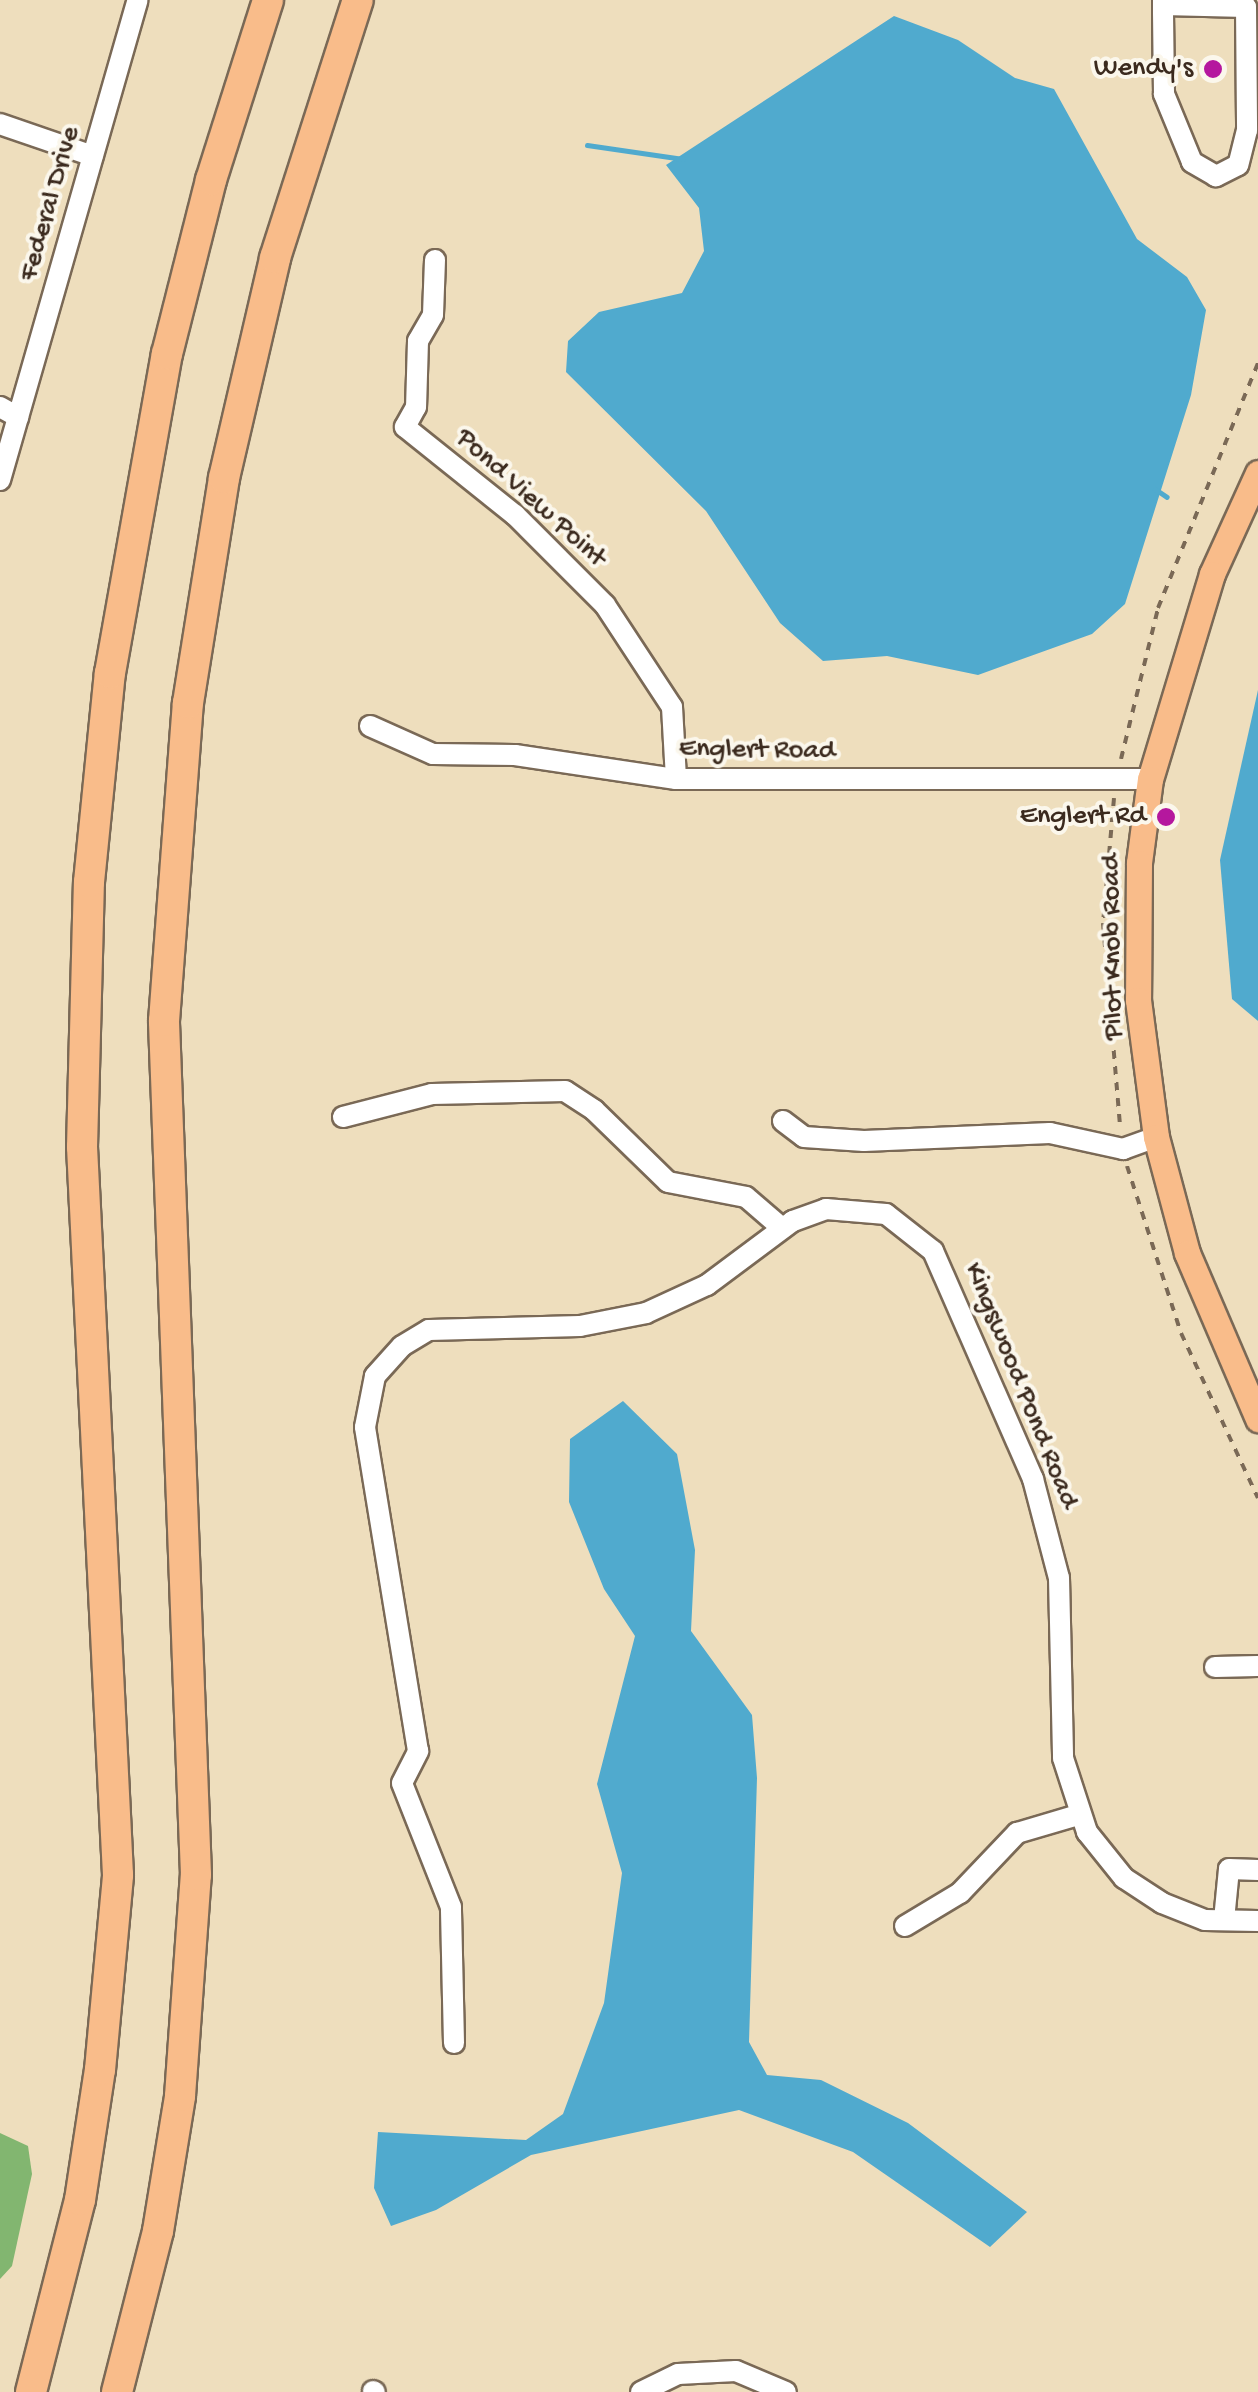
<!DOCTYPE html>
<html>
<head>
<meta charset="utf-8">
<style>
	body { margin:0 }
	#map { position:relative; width:1258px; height:2392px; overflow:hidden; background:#eedebd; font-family:"Gochi Hand",sans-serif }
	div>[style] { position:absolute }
	.forest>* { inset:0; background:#82b670 }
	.water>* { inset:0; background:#50aace }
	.stream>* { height:5px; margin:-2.5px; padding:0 2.5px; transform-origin:2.5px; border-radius:2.5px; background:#50aace }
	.path>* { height:4px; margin-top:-2px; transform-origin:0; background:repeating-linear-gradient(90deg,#7a6956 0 8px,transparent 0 16px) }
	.roads { filter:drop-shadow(2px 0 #7a6956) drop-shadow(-2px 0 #7a6956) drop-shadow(0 2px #7a6956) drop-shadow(0 -2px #7a6956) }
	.minor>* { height:20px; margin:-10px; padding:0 10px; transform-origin:10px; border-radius:10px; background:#fff }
	.major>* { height:25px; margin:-12.5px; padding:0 12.5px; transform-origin:12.5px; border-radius:12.5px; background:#f9bc8a }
	.highway>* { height:30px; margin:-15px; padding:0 15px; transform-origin:15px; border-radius:15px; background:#f9bc8a }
	.dots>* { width:28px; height:28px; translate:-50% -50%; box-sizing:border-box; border:5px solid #fbf7ec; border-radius:50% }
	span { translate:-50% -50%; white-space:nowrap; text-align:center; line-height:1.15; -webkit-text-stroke:8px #fbf7ec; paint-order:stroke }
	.poi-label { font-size:28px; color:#3b2a1e }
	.right { translate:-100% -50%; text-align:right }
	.street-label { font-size:28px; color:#3b2a1e }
</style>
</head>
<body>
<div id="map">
	<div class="forest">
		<div style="clip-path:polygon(0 2133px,28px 2146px,32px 2174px,12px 2266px,0 2279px)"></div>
	</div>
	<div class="water">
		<div style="clip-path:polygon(894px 16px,958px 40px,1015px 78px,1054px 89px,1137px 239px,1187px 277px,1206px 310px,1191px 395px,1125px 604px,1092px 634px,978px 675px,887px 656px,823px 661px,780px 623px,706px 511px,566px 372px,568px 341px,599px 312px,682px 293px,704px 251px,699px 208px,666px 165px)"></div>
		<div style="clip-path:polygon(1258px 690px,1258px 1021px,1232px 999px,1220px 860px)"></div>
		<div style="clip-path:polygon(623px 1401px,677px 1454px,695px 1550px,691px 1631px,752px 1715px,757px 1778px,749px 2042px,767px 2075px,821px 2080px,908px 2123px,1027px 2212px,990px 2247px,853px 2152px,739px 2110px,531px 2155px,436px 2210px,391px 2226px,374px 2188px,378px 2132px,526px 2140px,563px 2114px,604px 2003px,622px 1873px,597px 1784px,635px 1636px,604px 1589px,569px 1502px,570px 1439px)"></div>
	</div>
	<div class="stream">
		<div style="left:587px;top:145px;width:97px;rotate:8.3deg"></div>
		<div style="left:1155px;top:489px;width:14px;rotate:34deg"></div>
	</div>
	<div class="path">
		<div style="left:1121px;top:759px;width:155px;rotate:-76.2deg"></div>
		<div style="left:1158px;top:608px;width:265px;rotate:-67.8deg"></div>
		<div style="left:1114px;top:798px;width:125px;rotate:95deg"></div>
		<div style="left:1103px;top:923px;width:205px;rotate:85.2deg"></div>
		<div style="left:1127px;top:1166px;width:176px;rotate:72.1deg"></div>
		<div style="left:1181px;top:1333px;width:182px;rotate:65deg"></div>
	</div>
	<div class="roads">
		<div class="minor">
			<div style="left:1163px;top:5px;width:83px;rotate:1.4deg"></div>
			<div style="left:1246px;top:7px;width:123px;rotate:89.5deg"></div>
			<div style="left:1247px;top:130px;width:36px;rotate:104deg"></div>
			<div style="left:1238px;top:165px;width:25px;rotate:153deg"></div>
			<div style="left:1216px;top:176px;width:28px;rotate:-150deg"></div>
			<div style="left:1192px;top:162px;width:74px;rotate:-112.4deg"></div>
			<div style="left:1164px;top:94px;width:82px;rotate:-90.7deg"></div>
			<div style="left:1163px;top:12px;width:12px;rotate:-90deg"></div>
			<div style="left:0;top:124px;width:98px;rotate:19deg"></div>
			<div style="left:435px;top:260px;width:55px;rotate:92.1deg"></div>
			<div style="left:433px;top:315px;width:30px;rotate:120deg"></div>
			<div style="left:418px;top:341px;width:66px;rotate:91.7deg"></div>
			<div style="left:416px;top:407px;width:23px;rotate:119deg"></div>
			<div style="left:405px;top:427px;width:141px;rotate:38.7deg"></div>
			<div style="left:515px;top:515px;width:127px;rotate:45deg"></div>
			<div style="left:605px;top:605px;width:122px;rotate:56.7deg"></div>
			<div style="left:672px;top:707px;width:72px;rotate:86.8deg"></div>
			<div style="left:0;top:407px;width:21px;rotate:29deg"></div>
			<div style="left:0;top:480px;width:499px;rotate:-74deg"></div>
			<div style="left:370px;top:726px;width:69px;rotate:24deg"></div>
			<div style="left:433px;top:754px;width:82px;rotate:0.7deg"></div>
			<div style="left:515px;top:755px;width:163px;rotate:8.5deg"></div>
			<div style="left:676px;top:779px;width:474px"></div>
			<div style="left:343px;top:1117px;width:92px;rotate:-14.5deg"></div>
			<div style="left:432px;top:1094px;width:133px;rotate:-1.3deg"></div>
			<div style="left:565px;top:1091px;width:35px;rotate:33deg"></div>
			<div style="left:594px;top:1110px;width:103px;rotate:44.2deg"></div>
			<div style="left:668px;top:1182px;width:79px;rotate:10.9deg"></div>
			<div style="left:746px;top:1197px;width:48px;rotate:40.7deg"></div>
			<div style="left:783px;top:1121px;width:26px;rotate:37deg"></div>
			<div style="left:804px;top:1137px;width:60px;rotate:3.8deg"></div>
			<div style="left:864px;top:1141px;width:186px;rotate:-2.5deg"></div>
			<div style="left:1050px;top:1133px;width:75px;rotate:12.4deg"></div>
			<div style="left:1123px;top:1149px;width:35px;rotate:-20deg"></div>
			<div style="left:1215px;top:1667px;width:43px;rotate:-1.3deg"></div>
			<div style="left:1224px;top:1920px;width:51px;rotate:-84.4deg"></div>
			<div style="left:1229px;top:1869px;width:29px;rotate:2deg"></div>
			<div style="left:905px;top:1926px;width:64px;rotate:-31deg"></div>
			<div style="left:960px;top:1893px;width:83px;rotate:-46.5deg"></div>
			<div style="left:1017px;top:1833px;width:64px;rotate:-16.4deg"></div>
			<div style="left:454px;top:2043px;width:136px;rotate:-91.3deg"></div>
			<div style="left:451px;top:1907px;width:133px;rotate:-111.6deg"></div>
			<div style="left:402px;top:1783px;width:36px;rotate:-63deg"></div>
			<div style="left:418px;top:1751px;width:328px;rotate:-99.3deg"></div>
			<div style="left:365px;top:1427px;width:52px;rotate:-78.9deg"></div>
			<div style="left:375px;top:1376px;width:40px;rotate:-48deg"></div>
			<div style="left:402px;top:1346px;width:31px;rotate:-31deg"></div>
			<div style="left:429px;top:1330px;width:151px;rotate:-1.5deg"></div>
			<div style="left:580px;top:1326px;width:67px;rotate:-11.1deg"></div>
			<div style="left:646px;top:1313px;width:67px;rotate:-24.7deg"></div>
			<div style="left:707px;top:1285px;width:107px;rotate:-36.7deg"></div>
			<div style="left:793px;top:1221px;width:35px;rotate:-20deg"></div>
			<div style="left:826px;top:1209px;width:60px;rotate:4.8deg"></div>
			<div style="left:886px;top:1214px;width:60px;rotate:38.2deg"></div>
			<div style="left:933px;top:1251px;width:249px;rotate:66.3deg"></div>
			<div style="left:1033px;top:1479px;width:102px;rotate:75.3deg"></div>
			<div style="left:1059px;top:1578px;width:180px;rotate:88.7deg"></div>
			<div style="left:1063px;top:1758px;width:78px;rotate:72deg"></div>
			<div style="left:1087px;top:1832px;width:59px;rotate:51.2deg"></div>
			<div style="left:1124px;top:1878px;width:45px;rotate:33.3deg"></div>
			<div style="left:1162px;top:1903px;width:46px;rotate:21.6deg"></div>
			<div style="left:1205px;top:1920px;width:53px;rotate:1.1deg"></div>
			<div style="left:373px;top:2391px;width:2px;rotate:27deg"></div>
			<div style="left:641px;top:2392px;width:41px;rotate:-25.9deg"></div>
			<div style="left:678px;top:2374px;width:58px;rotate:-3deg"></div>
			<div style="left:736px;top:2371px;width:54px;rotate:22.8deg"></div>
		</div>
		<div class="major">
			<div style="left:1258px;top:473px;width:111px;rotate:114.5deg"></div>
			<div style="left:1212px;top:574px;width:214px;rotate:106.8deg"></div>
			<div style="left:1150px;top:779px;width:85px;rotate:97.5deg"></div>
			<div style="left:1139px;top:863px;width:137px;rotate:90.4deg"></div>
			<div style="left:1138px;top:1000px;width:138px;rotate:82.5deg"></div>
			<div style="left:1156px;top:1137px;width:120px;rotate:75deg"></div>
			<div style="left:1187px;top:1253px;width:181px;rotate:66.8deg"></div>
		</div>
		<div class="highway">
			<div style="left:31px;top:2392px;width:198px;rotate:-75.7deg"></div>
			<div style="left:80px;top:2200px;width:132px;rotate:-81.3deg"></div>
			<div style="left:100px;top:2070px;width:196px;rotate:-84.7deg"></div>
			<div style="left:118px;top:1875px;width:729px;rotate:-92.83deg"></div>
			<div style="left:82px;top:1147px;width:265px;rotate:-88.5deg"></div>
			<div style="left:89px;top:882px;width:210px;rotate:-84.3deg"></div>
			<div style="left:110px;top:673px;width:324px;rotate:-79.9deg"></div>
			<div style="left:167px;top:354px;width:179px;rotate:-75.8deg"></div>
			<div style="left:211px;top:180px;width:189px;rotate:-72.4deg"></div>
			<div style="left:117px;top:2392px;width:166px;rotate:-75.7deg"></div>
			<div style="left:158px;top:2231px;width:137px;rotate:-80.7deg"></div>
			<div style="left:180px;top:2096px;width:222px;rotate:-85.9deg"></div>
			<div style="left:196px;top:1875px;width:855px;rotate:-92.15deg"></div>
			<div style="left:164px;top:1021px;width:319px;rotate:-85.7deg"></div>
			<div style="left:188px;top:703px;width:228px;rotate:-80.9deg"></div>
			<div style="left:224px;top:478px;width:226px;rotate:-76.9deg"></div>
			<div style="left:275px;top:258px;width:271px;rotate:-72.2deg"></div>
		</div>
	</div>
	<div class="dots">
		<div style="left:1213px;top:69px;background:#b5179e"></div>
		<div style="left:1166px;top:817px;background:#b5179e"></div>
	</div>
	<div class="poi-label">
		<span class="right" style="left:1193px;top:69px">Wendy's</span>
		<span class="right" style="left:1146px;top:817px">Englert Rd</span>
	</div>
	<div class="street-label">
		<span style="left:51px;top:204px;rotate:-74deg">Federal Drive</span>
		<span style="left:530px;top:499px;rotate:42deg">Pond View Point</span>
		<span style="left:757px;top:751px;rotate:1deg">Englert Road</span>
		<span style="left:1114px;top:947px;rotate:-91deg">Pilot Knob Road</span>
		<span style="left:1020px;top:1386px;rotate:68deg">Kingswood Pond Road</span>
	</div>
</div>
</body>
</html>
